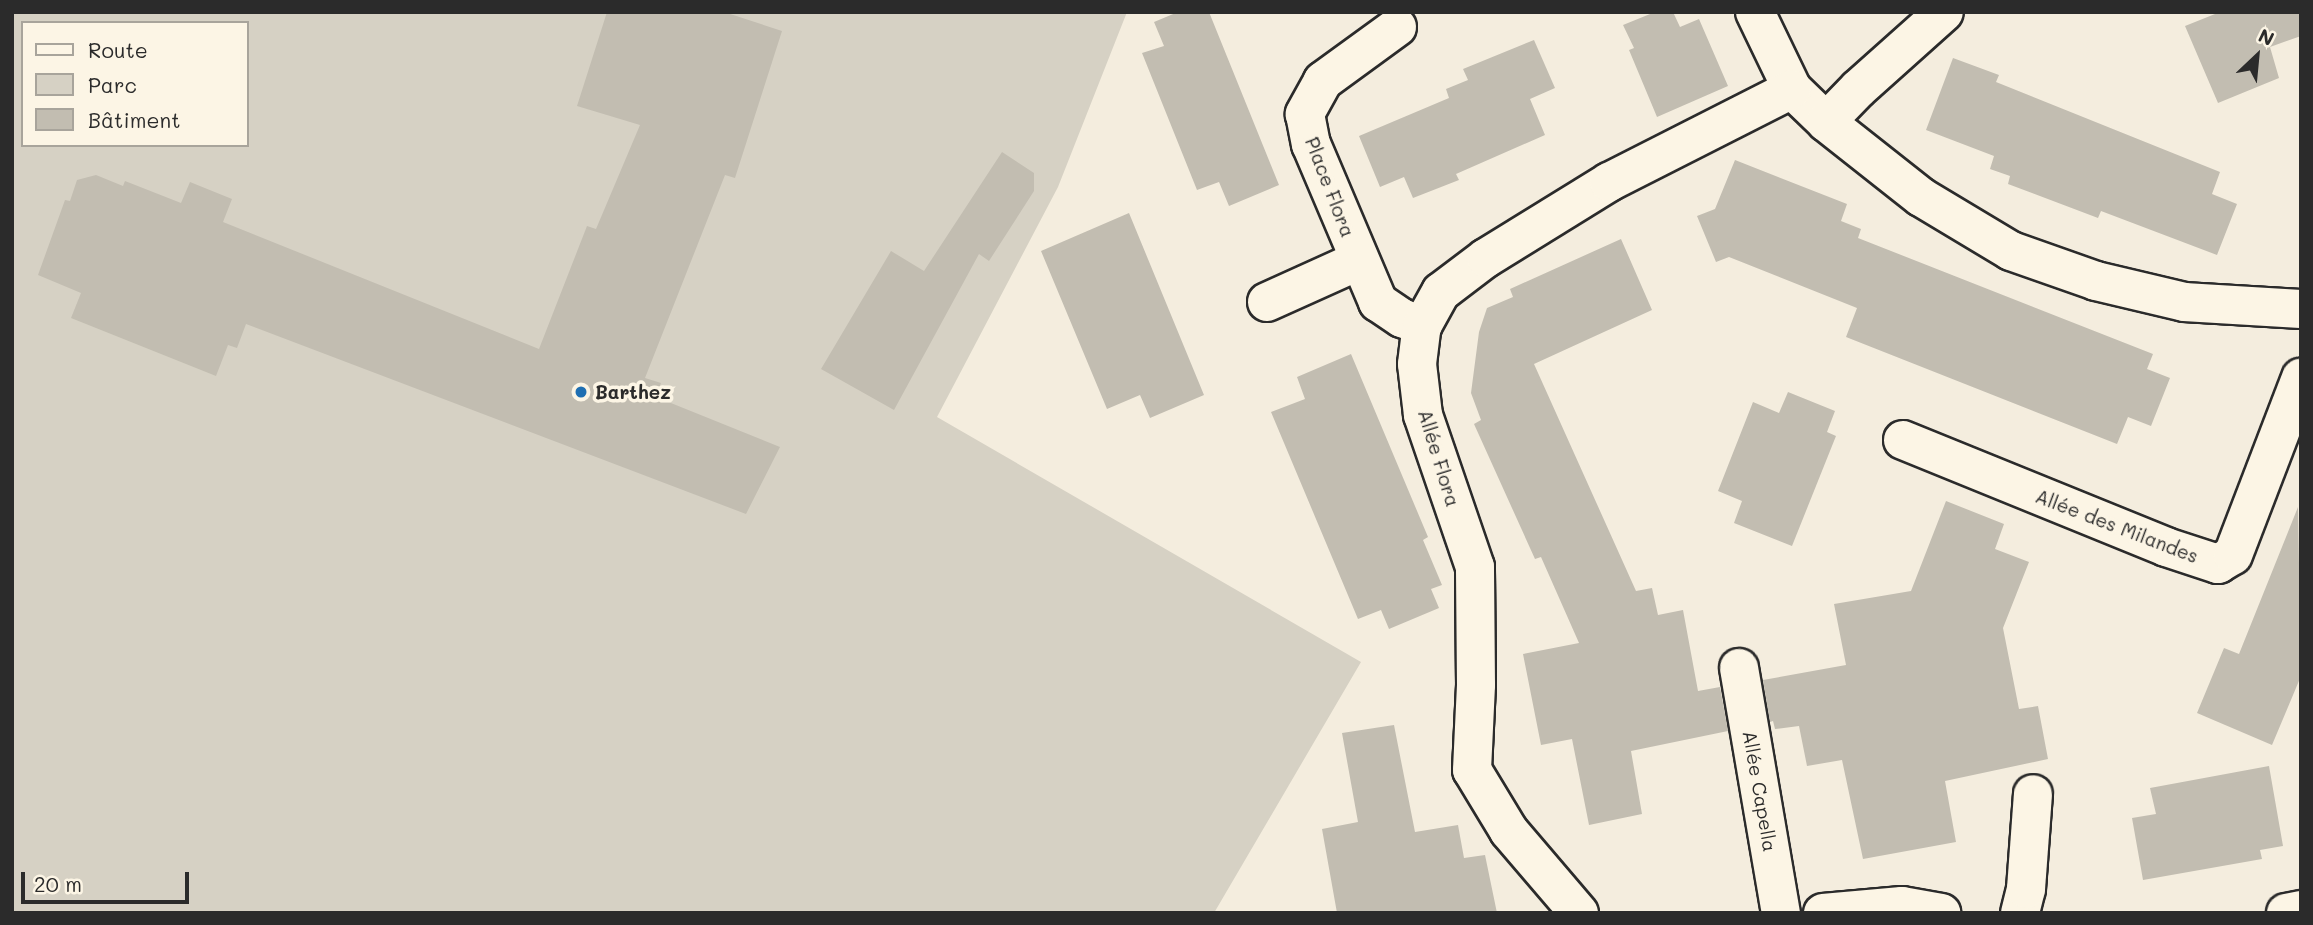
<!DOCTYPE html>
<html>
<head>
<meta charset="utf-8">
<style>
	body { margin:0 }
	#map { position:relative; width:2313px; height:925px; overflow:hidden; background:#f4edde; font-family:Mali,sans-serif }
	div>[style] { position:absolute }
	.green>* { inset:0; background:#d6d1c4 }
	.building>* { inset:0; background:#c2bdb1 }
	.roads { filter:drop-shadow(2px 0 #2b2b2b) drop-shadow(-2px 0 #2b2b2b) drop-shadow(0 2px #2b2b2b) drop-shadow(0 -2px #2b2b2b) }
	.street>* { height:38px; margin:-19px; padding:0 19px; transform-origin:19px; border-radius:19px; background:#fcf5e5 }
	.dots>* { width:19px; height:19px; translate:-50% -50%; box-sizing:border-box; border:4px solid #fcf5e5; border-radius:50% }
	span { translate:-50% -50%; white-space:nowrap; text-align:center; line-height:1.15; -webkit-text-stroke:7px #fcf5e5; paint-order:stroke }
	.street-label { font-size:19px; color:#2b2b2b }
	.poi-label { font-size:19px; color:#2b2b2b; font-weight:700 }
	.left { translate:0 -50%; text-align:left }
	.frame { position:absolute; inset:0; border:14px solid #2b2b2b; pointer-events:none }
	.legend { position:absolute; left:21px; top:21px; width:228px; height:126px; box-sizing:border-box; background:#fcf5e5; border:2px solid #a8a49b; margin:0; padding:9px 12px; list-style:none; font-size:21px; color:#2b2b2b }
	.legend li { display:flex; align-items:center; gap:14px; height:35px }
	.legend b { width:35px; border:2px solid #a8a49b }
	.north { position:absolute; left:2222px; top:21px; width:70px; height:70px; -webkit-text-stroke:5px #fcf5e5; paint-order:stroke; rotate:26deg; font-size:19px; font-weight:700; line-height:28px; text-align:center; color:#2b2b2b }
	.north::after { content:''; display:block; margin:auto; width:24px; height:32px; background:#2b2b2b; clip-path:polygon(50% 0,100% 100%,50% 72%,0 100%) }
	.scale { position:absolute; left:21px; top:872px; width:168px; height:32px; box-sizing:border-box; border:4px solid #2b2b2b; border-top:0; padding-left:9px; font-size:21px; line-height:24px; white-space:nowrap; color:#2b2b2b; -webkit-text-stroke:5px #fcf5e5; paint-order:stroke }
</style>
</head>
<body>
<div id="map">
	<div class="green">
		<div style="clip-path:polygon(evenodd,12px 12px,1127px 12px,1058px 187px,937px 417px,1361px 662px,1214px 913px,12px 913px,12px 12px,23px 23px,247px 23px,247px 145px,23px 145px,23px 23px)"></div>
	</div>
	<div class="building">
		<div style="clip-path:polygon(607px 12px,724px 12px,782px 31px,735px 178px,725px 175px,645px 378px,661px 383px,656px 397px,780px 447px,746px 514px,246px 324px,237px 348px,228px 345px,216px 376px,71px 318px,81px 293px,38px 275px,65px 200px,70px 201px,77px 180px,96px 175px,123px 186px,125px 181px,181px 203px,190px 182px,232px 199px,223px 222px,539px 349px,587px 226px,596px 229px,640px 125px,577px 106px)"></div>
		<div style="clip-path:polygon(1178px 12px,1209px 12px,1279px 185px,1229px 206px,1219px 182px,1197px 190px,1142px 53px,1164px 46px,1154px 22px)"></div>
		<div style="clip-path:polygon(1655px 12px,1673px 12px,1680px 27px,1699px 19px,1728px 86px,1657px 117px,1629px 50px,1634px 48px,1623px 25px)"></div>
		<div style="clip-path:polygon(2220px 12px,2301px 12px,2301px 36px,2270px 47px,2279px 78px,2218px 103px,2185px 26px)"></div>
		<div style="clip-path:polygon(1534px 40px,1555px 88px,1530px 99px,1545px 135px,1456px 174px,1459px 180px,1413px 198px,1404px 177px,1380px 187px,1359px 136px,1449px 98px,1446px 89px,1468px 80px,1463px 69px)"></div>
		<div style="clip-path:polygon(1953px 58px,1999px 75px,1996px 82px,2220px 172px,2212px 194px,2237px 204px,2217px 255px,2101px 211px,2098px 218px,2008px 184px,2010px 176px,1990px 169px,1994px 156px,1926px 130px)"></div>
		<div style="clip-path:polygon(1002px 152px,1034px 173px,1034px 191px,989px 261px,979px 254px,894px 410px,821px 369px,891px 251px,924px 271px)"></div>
		<div style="clip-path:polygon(1735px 160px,1847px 204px,1841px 221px,1861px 229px,1858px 238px,2153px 354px,2147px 369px,2170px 378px,2151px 426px,2128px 417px,2117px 444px,1846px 337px,1857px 308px,1729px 257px,1716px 262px,1697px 216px,1715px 209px)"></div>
		<div style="clip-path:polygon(1129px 213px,1204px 395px,1150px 418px,1140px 395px,1107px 409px,1041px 251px)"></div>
		<div style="clip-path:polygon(1621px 239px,1652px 310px,1534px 364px,1636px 591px,1652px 588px,1658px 615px,1683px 610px,1698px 691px,1720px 687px,1728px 731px,1631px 751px,1642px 814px,1589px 825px,1572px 739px,1541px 745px,1523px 654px,1579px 643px,1541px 557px,1535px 559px,1474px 424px,1481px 420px,1471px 393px,1479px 332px,1487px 308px,1513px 297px,1510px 289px)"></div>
		<div style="clip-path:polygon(1351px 354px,1428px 537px,1423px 540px,1442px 585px,1431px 589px,1439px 608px,1389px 629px,1381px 610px,1358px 619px,1271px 412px,1305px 399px,1297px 377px)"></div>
		<div style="clip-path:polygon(1788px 392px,1835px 411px,1827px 432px,1836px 436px,1792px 546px,1734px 523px,1742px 501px,1718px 491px,1753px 402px,1779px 413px)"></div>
		<div style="clip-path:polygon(1946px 501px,2004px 524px,1995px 549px,2029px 562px,2003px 628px,2019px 709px,2038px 706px,2048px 759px,1945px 781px,1956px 842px,1863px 859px,1842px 760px,1807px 766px,1799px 726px,1775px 729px,1773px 721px,1770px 722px,1763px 680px,1846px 665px,1834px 604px,1911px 591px)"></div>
		<div style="clip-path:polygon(2298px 507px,2301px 676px,2272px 745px,2197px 713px,2224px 648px,2239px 654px)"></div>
		<div style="clip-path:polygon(1394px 725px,1415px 832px,1458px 825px,1464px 858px,1485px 855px,1497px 913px,1337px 913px,1322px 829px,1358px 822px,1342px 733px)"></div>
		<div style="clip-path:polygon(2269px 766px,2283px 846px,2260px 850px,2262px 859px,2143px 880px,2132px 818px,2156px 814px,2150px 788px)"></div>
	</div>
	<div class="roads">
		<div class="street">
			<div style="left:1755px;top:12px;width:85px;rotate:64.3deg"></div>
			<div style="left:1792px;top:89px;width:47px;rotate:44.1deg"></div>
			<div style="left:1826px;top:122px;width:121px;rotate:38.3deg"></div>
			<div style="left:1921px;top:197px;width:105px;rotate:31deg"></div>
			<div style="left:2011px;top:251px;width:90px;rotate:19.4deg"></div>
			<div style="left:2096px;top:281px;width:90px;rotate:13.4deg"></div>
			<div style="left:2184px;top:302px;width:117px;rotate:3.4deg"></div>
			<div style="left:1397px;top:27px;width:92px;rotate:143.9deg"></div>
			<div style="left:1323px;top:81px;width:38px;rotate:119deg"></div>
			<div style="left:1305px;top:114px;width:31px;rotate:79deg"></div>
			<div style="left:1311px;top:144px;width:172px;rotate:67deg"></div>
			<div style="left:1378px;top:302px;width:29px;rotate:34deg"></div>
			<div style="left:1402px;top:318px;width:22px;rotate:22deg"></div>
			<div style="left:1826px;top:122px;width:46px;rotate:-45.9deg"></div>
			<div style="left:1858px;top:89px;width:115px;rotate:-41.8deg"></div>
			<div style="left:1267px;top:302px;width:100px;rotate:-24.3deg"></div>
			<div style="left:1903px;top:440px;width:284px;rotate:22.1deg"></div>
			<div style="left:2166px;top:547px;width:55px;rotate:18.1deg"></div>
			<div style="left:2218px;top:564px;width:17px;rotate:-31deg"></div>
			<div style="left:2233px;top:555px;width:190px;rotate:-69deg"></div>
			<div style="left:1739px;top:668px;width:249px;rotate:80.3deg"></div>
			<div style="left:1579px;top:913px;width:108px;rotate:-130.5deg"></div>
			<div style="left:1509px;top:831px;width:71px;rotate:-121.2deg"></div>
			<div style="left:1472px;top:770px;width:85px;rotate:-87.3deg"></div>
			<div style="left:1476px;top:685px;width:118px;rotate:-90.5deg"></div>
			<div style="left:1475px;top:567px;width:161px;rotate:-108.9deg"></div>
			<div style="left:1423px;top:415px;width:51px;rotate:-96.7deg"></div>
			<div style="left:1417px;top:364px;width:38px;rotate:-83deg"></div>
			<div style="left:1422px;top:326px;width:39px;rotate:-61deg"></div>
			<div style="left:1441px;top:292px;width:56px;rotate:-37.1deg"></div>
			<div style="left:1486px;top:258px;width:145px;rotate:-31.7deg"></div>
			<div style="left:1609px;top:182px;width:205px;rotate:-26.9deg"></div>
			<div style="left:1823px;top:913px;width:79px;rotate:-5.1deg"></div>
			<div style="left:1902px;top:906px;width:40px;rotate:10deg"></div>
			<div style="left:2020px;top:913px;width:25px;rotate:-76deg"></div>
			<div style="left:2026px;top:889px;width:95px;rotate:-85.8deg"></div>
			<div style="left:2286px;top:913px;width:15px;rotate:-11deg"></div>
		</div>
	</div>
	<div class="dots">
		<div style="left:581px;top:392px;background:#1f6fb2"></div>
	</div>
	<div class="street-label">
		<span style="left:1330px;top:187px;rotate:69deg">Place Flora</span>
		<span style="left:1439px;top:458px;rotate:73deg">Allée Flora</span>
		<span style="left:2117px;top:526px;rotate:21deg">Allée des Milandes</span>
		<span style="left:1760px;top:791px;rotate:80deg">Allée Capella</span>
	</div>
	<div class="poi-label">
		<span class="left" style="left:595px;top:392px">Barthez</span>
	</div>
	<div class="frame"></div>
	<ul class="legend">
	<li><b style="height:9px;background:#fcf5e5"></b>Route</li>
	<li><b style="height:19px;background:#d6d1c4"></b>Parc</li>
	<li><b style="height:19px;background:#c2bdb1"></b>Bâtiment</li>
	</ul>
	<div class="north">N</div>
	<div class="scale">20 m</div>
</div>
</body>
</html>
